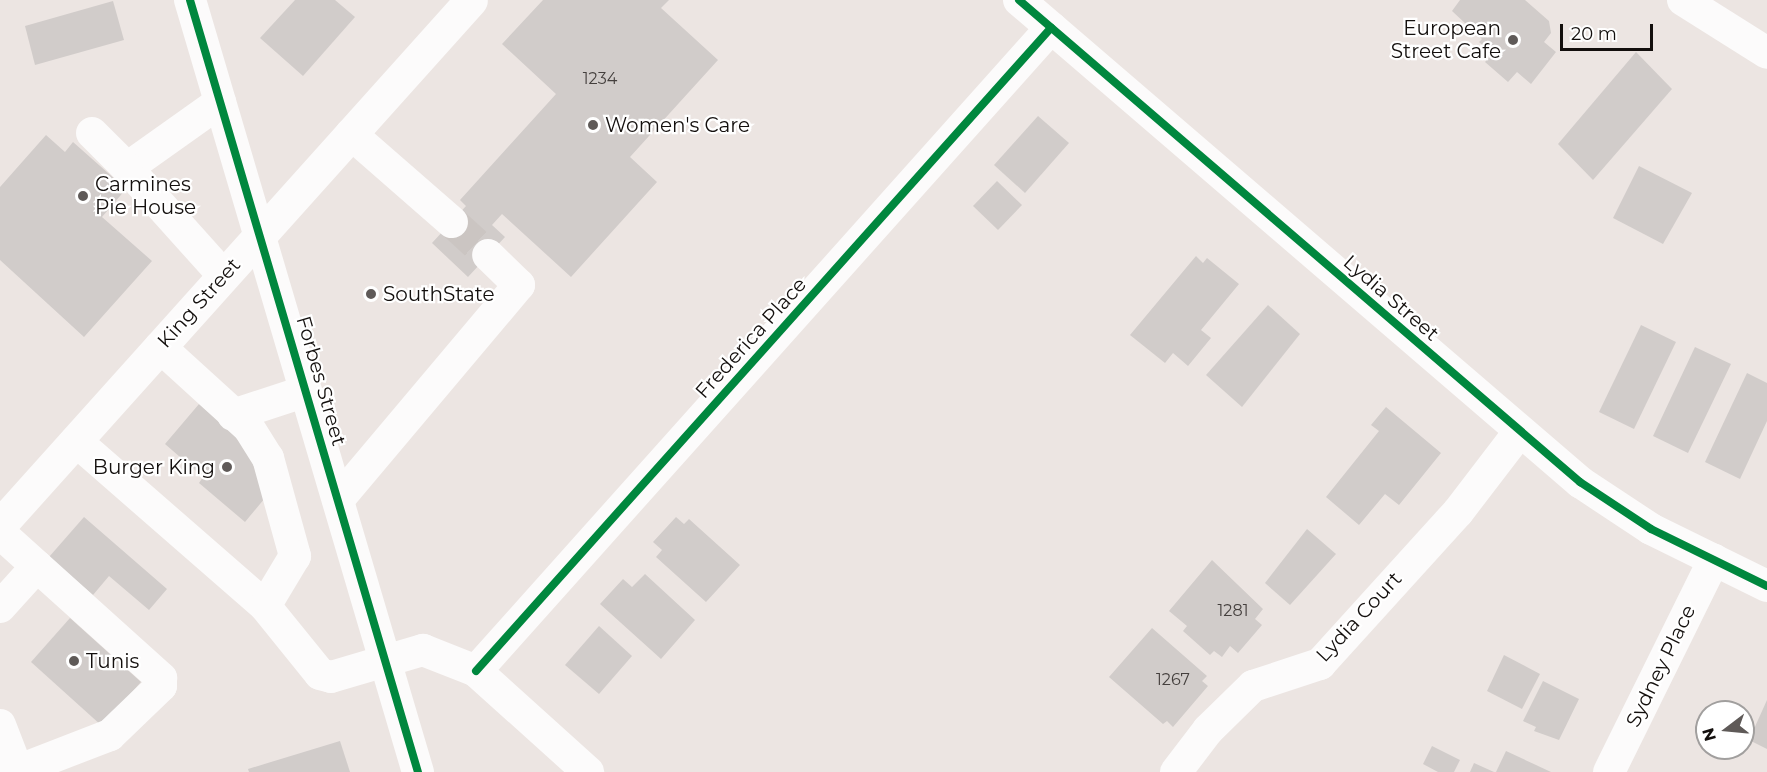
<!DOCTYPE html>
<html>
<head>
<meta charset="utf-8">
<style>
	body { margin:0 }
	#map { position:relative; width:1767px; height:772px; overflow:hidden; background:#ece5e2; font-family:Montserrat,sans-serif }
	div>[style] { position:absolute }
	.building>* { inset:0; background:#d1ccca }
	.minor-tunnel>* { height:32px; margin-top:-16px; transform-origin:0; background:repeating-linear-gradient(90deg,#cbc5c2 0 32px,transparent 0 48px) }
	.minor>* { height:32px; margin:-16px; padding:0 16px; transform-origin:16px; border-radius:16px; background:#fcfbfb }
	.major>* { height:33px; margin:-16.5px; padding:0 16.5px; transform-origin:16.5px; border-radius:16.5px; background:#fcfbfb }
	.cycleway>* { height:8px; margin:-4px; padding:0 4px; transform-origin:4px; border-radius:4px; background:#00873e }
	.dots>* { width:16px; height:16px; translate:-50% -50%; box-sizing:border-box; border:3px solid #fff; border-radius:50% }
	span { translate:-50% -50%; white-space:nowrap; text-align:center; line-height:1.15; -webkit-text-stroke:4.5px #fff; paint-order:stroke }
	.number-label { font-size:16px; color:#443f3d }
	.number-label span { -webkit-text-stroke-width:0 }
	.poi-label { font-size:20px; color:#130f0d }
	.right { translate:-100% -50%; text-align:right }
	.left { translate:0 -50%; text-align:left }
	.street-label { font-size:20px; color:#130f0d }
	.north { position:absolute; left:1695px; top:700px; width:60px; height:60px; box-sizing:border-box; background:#fff; border:2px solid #a19f9e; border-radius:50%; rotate:254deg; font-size:16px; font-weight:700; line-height:24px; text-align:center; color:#130f0d }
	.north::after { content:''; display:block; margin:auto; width:21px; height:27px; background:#5f5a58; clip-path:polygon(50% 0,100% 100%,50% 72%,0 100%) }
	.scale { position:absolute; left:1560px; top:24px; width:93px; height:27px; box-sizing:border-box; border:3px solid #130f0d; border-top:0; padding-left:8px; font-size:18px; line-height:21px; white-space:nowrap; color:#130f0d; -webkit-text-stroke:4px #fff; paint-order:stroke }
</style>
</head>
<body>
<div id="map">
	<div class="building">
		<div style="clip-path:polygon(295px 0,335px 0,355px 17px,303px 76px,260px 38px)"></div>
		<div style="clip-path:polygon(543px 0,669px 0,661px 8px,718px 60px,630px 157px,657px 182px,571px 277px,502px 214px,492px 225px,505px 237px,468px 277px,432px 243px,466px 206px,460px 200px,556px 94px,502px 44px)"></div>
		<div style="clip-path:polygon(1460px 0,1525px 0,1549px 21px,1551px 33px,1544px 42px,1556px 52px,1531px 84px,1517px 72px,1508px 82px,1485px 62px,1492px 54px,1479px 42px,1482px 39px,1452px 11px)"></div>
		<div style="clip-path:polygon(113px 1px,124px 40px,35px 65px,25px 26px)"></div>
		<div style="clip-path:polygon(1636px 52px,1672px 89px,1593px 180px,1558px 144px)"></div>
		<div style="clip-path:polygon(1038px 116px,1069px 143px,1025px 193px,994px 165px)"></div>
		<div style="clip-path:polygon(46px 135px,65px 152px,73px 142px,126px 189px,102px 217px,152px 261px,84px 337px,0 260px,0 187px)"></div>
		<div style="clip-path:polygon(1639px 166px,1692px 193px,1663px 244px,1613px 218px)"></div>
		<div style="clip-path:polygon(997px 181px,1022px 205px,998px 230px,973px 206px)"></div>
		<div style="clip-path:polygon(1196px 256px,1203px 263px,1207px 258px,1239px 284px,1201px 330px,1211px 338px,1188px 366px,1173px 353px,1165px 363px,1130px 335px)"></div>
		<div style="clip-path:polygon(1268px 305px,1300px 334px,1242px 407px,1206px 375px)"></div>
		<div style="clip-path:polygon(1641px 325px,1676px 342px,1634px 429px,1599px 412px)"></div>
		<div style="clip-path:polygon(1695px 347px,1731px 364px,1688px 453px,1653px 436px)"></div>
		<div style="clip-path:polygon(1747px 373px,1767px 383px,1767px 421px,1740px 479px,1705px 462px)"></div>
		<div style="clip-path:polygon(199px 404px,260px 457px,270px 492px,245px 522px,199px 483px,203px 477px,165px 444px)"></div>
		<div style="clip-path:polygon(1386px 407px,1441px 453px,1399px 505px,1385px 494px,1359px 525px,1326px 497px,1379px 431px,1371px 425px)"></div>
		<div style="clip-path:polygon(84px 517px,167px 589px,149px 610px,109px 576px,93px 595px,49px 557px)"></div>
		<div style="clip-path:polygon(676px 517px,684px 524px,689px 519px,740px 565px,706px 602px,656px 557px,662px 550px,653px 542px)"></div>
		<div style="clip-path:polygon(1307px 529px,1336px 554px,1290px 605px,1265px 583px)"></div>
		<div style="clip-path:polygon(1212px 560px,1263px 609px,1255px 619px,1262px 625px,1238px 653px,1230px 646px,1222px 657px,1214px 651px,1210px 655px,1183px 631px,1187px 626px,1169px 611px)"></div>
		<div style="clip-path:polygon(645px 574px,695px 620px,661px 659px,600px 604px,623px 579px,632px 587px)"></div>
		<div style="clip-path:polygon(70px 618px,141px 682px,102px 726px,31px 662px)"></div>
		<div style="clip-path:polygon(599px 626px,632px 656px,599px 694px,565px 665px)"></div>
		<div style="clip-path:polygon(1152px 628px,1207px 676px,1202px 681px,1208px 686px,1173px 727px,1167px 721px,1163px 724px,1109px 677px)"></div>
		<div style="clip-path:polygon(1504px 655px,1540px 674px,1522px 709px,1487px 691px)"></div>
		<div style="clip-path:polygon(1543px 681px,1579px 699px,1559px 740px,1534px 731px,1536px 727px,1523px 721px)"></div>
		<div style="clip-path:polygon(1767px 700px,1767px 749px,1749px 740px)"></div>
		<div style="clip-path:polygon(340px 741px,350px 772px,249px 772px,248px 769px)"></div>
		<div style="clip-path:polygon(1432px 746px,1460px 760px,1454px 772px,1438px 772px,1423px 764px)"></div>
		<div style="clip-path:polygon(1506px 751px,1551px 772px,1496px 772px)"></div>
		<div style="clip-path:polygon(1474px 763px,1494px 772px,1470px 772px)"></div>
	</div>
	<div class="minor-tunnel">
		<div style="left:452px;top:222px;width:49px;rotate:42.5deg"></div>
	</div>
	<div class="minor">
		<div style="left:190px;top:0;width:805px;rotate:73.55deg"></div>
		<div style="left:1019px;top:0;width:740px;rotate:40.67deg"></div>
		<div style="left:1580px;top:482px;width:85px;rotate:33.5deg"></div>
		<div style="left:1651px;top:529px;width:129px;rotate:26.2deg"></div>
		<div style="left:1683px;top:0;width:99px;rotate:32.2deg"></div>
		<div style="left:220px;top:102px;width:114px;rotate:144.6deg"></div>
		<div style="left:127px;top:168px;width:145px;rotate:48.1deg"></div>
		<div style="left:92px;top:133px;width:49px;rotate:45deg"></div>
		<div style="left:351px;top:134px;width:134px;rotate:41.1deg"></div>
		<div style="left:160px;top:347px;width:120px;rotate:42.3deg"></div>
		<div style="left:249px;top:428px;width:36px;rotate:58deg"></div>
		<div style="left:268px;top:458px;width:102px;rotate:74.6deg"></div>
		<div style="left:295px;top:556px;width:58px;rotate:121deg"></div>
		<div style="left:233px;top:415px;width:77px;rotate:-18.2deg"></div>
		<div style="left:76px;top:441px;width:251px;rotate:41.1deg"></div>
		<div style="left:265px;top:606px;width:87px;rotate:51deg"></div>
		<div style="left:320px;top:674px;width:11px;rotate:15deg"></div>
		<div style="left:331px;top:677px;width:96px;rotate:-16.4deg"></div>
		<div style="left:423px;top:650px;width:57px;rotate:21.6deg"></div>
		<div style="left:476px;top:671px;width:151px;rotate:42deg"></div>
		<div style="left:338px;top:500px;width:281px;rotate:-49.9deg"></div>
		<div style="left:519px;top:285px;width:43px;rotate:-135.9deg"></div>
		<div style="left:0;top:533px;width:217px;rotate:42deg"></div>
		<div style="left:161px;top:678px;width:8px;rotate:90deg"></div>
		<div style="left:161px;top:686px;width:71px;rotate:136.1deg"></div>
		<div style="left:110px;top:735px;width:103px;rotate:158.9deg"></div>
		<div style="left:0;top:607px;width:55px;rotate:-47.9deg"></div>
		<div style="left:476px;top:671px;width:863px;rotate:-48.2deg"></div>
		<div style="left:0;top:725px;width:47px;rotate:68.9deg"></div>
		<div style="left:1176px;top:772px;width:53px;rotate:-52.7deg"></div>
		<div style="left:1208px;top:730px;width:63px;rotate:-44.4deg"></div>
		<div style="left:1253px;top:686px;width:71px;rotate:-18.2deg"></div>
		<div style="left:1320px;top:664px;width:205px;rotate:-47.8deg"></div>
		<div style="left:1458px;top:512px;width:102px;rotate:-52.6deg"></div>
		<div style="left:1609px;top:772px;width:237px;rotate:-63.7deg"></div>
	</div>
	<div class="major">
		<div style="left:0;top:525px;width:705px;rotate:-48.1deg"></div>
	</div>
	<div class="cycleway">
		<div style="left:190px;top:0;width:805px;rotate:73.55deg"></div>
		<div style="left:1019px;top:0;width:740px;rotate:40.67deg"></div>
		<div style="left:1580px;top:482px;width:85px;rotate:33.5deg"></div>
		<div style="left:1651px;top:529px;width:129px;rotate:26.2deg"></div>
		<div style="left:476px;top:671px;width:863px;rotate:-48.2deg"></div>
	</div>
	<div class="dots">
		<div style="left:1513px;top:40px;background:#5f5a58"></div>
		<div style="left:593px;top:125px;background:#5f5a58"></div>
		<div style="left:83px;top:196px;background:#5f5a58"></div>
		<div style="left:371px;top:294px;background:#5f5a58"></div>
		<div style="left:227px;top:467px;background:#5f5a58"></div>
		<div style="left:74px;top:661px;background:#5f5a58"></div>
	</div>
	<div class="number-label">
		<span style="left:600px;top:79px">1234</span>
		<span style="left:1233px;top:611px">1281</span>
		<span style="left:1173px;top:680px">1267</span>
	</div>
	<div class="poi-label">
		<span class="right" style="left:1501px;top:40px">European<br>Street Cafe</span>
		<span class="left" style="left:605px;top:125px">Women's Care</span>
		<span class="left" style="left:95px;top:196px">Carmines<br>Pie House</span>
		<span class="left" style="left:383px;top:294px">SouthState</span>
		<span class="right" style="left:215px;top:467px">Burger King</span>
		<span class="left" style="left:86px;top:661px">Tunis</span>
	</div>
	<div class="street-label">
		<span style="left:1391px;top:298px;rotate:41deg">Lydia Street</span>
		<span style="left:199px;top:303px;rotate:-48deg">King Street</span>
		<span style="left:751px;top:338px;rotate:-48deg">Frederica Place</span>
		<span style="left:321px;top:381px;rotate:74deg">Forbes Street</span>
		<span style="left:1359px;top:617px;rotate:-47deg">Lydia Court</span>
		<span style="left:1661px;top:666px;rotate:-64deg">Sydney Place</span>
	</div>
	<div class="north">N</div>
	<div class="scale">20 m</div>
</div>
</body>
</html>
